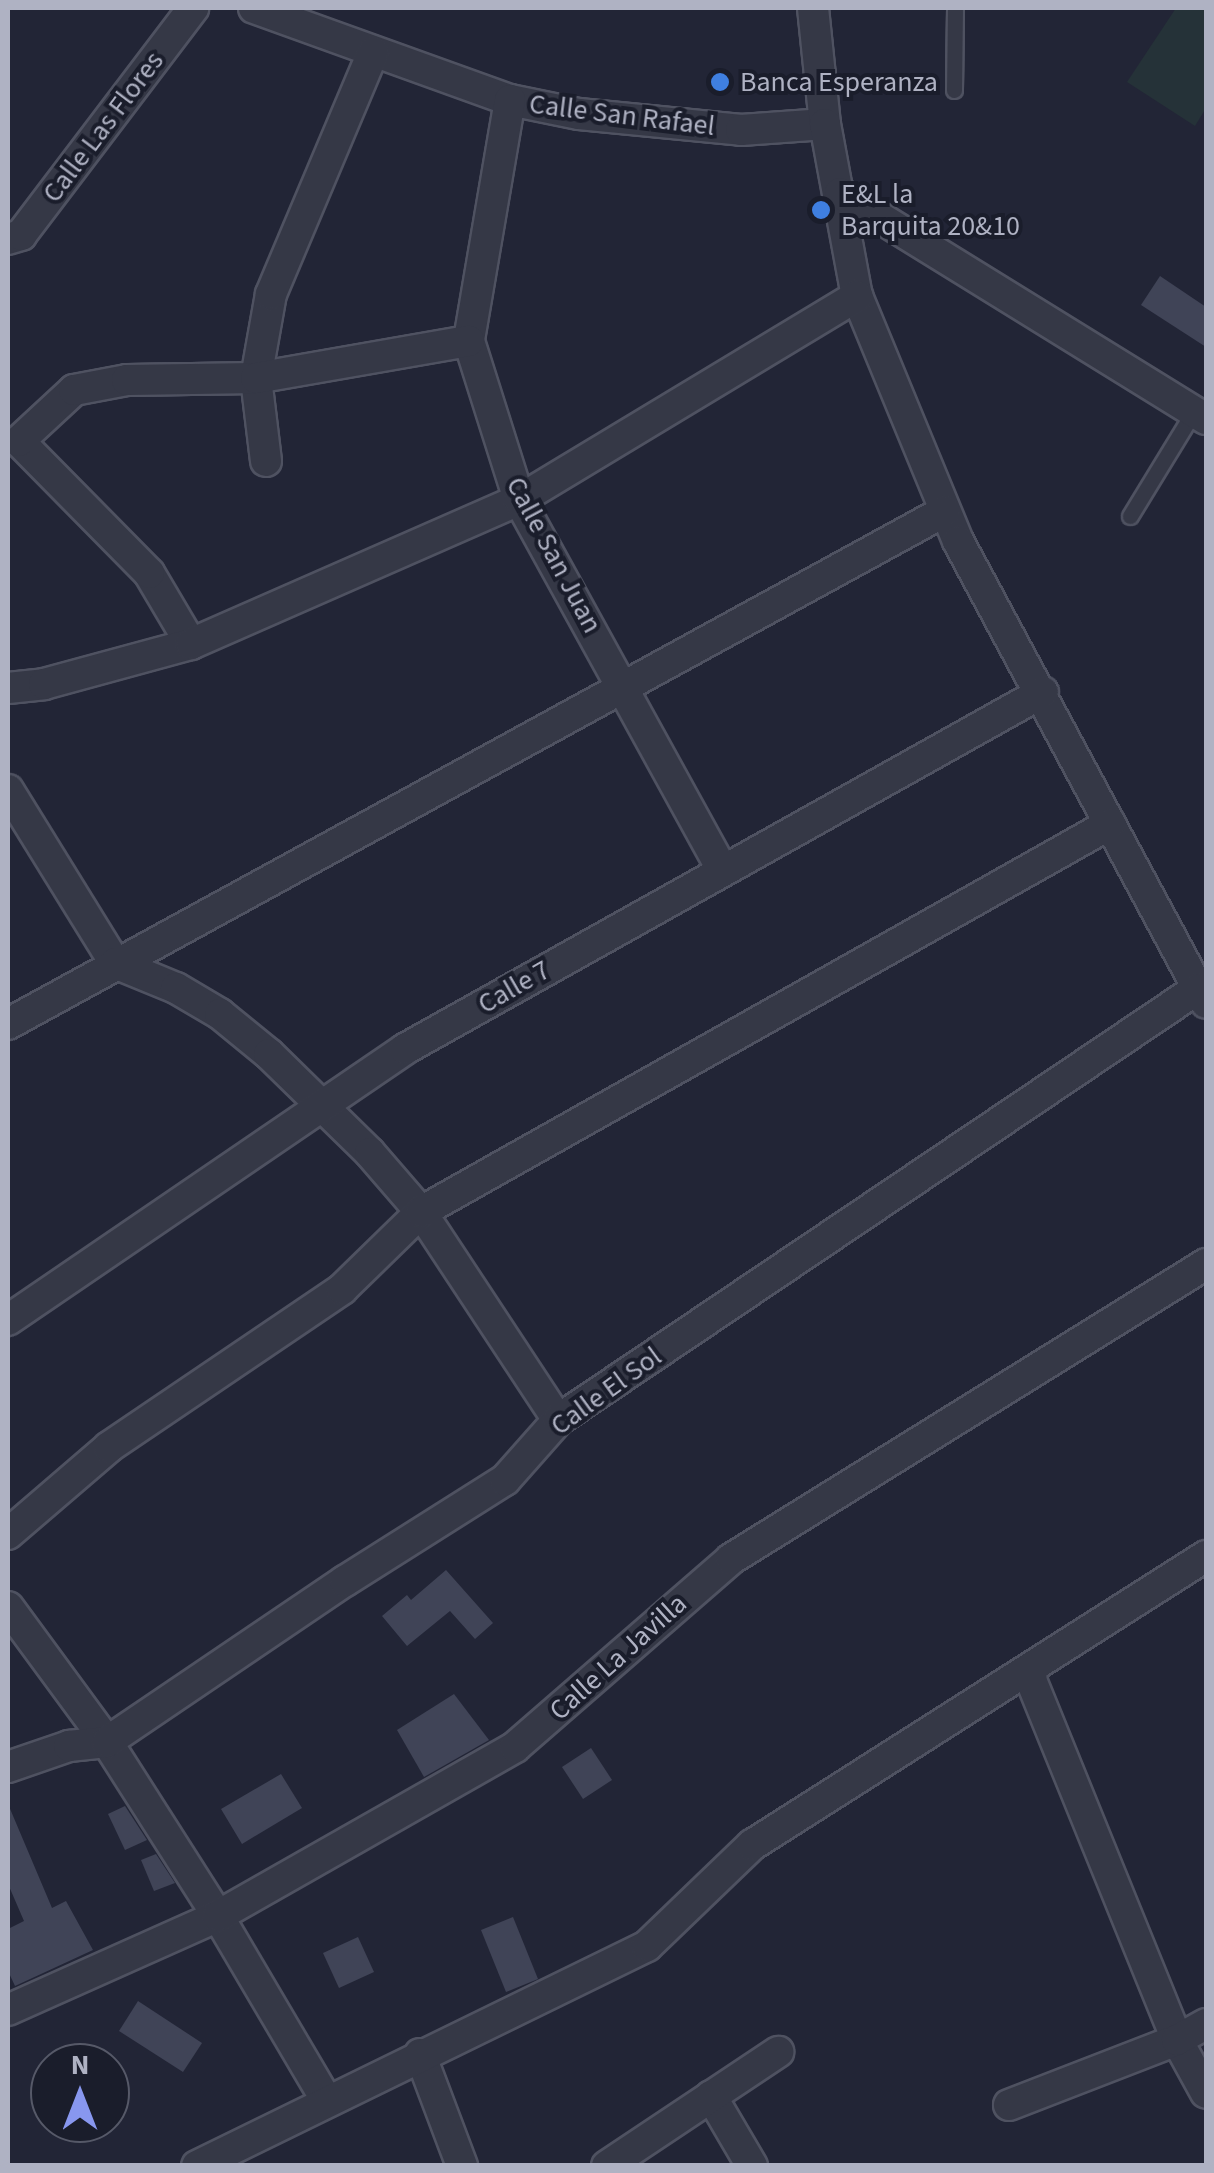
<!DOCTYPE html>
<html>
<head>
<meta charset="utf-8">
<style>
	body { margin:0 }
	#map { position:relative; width:1214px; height:2173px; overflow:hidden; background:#222536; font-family:"Source Sans 3",sans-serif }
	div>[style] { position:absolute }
	.green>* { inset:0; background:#253238 }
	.building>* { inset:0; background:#404457 }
	.roads { filter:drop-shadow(2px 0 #4f5261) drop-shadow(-2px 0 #4f5261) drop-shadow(0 2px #4f5261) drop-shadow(0 -2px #4f5261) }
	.service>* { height:15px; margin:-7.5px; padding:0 7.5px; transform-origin:7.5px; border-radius:7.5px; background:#353846 }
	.minor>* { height:30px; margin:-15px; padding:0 15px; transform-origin:15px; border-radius:15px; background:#353846 }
	.dots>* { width:28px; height:28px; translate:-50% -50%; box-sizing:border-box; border:5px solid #1a1d2b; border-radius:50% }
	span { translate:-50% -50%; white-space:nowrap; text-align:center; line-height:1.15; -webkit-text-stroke:8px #1a1d2b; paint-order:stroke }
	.poi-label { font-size:28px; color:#afb2c3 }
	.left { translate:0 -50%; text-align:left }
	.street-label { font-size:28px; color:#afb2c3 }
	.frame { position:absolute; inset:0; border:10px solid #afb2c3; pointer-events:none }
	.north { position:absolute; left:30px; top:2043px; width:100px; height:100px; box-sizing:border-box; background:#1a1d2b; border:2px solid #565968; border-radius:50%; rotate:0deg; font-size:28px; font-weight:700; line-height:40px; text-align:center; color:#afb2c3 }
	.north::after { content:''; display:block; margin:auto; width:35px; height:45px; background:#8897ef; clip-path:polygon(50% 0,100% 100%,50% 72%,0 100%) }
</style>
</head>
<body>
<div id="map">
	<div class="green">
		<div style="clip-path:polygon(1176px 8px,1206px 8px,1206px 108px,1195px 126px,1127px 82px)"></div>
	</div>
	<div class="building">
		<div style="clip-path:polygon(1160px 276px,1206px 307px,1206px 347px,1141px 305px)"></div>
		<div style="clip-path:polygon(446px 1570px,493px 1623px,475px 1639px,450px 1611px,407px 1646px,382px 1616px,407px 1595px,411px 1600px)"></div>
		<div style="clip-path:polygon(454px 1694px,489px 1740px,424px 1777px,397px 1730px)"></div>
		<div style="clip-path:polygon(591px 1748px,612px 1780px,583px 1799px,562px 1767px)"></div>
		<div style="clip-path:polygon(281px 1774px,302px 1808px,242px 1844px,221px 1809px)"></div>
		<div style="clip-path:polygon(8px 1804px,52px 1908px,66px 1901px,93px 1950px,15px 1986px,8px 1971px,8px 1929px,24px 1921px,8px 1884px)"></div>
		<div style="clip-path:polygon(125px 1806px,147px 1840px,125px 1850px,108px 1814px)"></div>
		<div style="clip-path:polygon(156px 1854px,175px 1883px,154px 1891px,141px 1860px)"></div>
		<div style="clip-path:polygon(513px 1917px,538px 1979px,506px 1992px,481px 1930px)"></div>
		<div style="clip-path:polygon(358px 1937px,374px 1972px,339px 1988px,323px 1953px)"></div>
		<div style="clip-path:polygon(138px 2001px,202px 2043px,183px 2072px,119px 2031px)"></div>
	</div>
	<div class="roads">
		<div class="service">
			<div style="left:954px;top:90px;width:82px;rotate:-89.3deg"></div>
			<div style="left:1130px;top:516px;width:123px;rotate:-58.6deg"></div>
		</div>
		<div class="minor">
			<div style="left:254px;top:8px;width:272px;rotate:19.8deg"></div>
			<div style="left:510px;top:100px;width:70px;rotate:11.5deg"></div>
			<div style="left:579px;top:114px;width:163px;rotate:5.6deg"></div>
			<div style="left:741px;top:130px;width:84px;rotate:-4.1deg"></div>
			<div style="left:813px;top:8px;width:117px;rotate:84.1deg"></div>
			<div style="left:825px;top:124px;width:175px;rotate:79.5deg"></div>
			<div style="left:857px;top:296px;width:265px;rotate:67.6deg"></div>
			<div style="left:958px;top:541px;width:524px;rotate:61.77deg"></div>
			<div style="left:510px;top:100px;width:244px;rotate:99.7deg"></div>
			<div style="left:469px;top:341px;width:167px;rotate:72.5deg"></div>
			<div style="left:519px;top:500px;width:421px;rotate:61.2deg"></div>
			<div style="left:840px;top:193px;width:430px;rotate:31.7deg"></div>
			<div style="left:8px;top:239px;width:14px;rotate:-17deg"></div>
			<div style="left:21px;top:235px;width:285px;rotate:-52.8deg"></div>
			<div style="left:266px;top:461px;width:84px;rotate:-96.9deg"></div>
			<div style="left:256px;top:378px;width:85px;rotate:-79.9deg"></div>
			<div style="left:271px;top:294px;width:263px;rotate:-67.1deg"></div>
			<div style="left:191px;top:644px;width:82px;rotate:-120.6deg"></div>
			<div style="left:149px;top:573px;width:185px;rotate:-134.6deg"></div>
			<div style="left:19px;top:441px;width:75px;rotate:-42.8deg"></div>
			<div style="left:74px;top:390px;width:54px;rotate:-10.7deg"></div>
			<div style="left:127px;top:380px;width:129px;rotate:-0.9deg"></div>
			<div style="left:256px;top:378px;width:216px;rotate:-9.9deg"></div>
			<div style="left:8px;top:688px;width:36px;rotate:-6deg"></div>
			<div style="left:44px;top:684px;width:152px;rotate:-15.2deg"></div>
			<div style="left:191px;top:644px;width:358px;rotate:-23.7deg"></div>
			<div style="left:519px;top:500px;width:395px;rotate:-31.1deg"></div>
			<div style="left:8px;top:790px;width:203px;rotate:58.3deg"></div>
			<div style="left:115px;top:963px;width:66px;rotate:22.3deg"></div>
			<div style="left:176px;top:988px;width:51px;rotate:30.6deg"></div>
			<div style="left:220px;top:1014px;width:63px;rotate:39.2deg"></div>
			<div style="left:269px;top:1054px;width:141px;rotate:44.4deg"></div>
			<div style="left:370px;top:1153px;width:78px;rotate:49.2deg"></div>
			<div style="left:421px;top:1212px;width:249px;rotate:56.6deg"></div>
			<div style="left:8px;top:1024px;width:1068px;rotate:-28.7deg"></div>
			<div style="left:8px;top:1320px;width:481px;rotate:-34.3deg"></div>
			<div style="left:405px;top:1049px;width:731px;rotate:-29.23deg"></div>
			<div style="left:8px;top:1534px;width:133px;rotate:-40.7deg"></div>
			<div style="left:109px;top:1447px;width:282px;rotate:-34.1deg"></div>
			<div style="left:342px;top:1289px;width:110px;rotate:-44.3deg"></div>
			<div style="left:421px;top:1212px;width:791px;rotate:-29.39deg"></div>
			<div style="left:8px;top:1607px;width:167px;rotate:53.7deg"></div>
			<div style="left:107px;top:1742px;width:206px;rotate:57.5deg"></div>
			<div style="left:218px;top:1916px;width:212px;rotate:59.5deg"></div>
			<div style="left:1032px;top:1670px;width:10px;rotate:96deg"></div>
			<div style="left:1031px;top:1680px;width:388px;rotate:67.9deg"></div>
			<div style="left:1177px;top:2040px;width:60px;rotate:61.3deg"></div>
			<div style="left:8px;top:1767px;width:65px;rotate:-19deg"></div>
			<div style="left:69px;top:1746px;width:38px;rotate:-6deg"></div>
			<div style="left:107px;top:1742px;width:287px;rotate:-34.1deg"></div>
			<div style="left:345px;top:1581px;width:189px;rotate:-32.3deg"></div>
			<div style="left:505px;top:1480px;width:80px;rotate:-48.5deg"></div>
			<div style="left:558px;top:1420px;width:771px;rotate:-34deg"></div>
			<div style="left:8px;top:2010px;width:230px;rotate:-24.1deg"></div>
			<div style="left:218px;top:1916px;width:342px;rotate:-29.6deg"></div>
			<div style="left:515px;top:1747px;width:286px;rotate:-41deg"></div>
			<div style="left:731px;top:1559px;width:559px;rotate:-31.84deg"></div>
			<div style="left:420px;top:2054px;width:120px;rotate:69.4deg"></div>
			<div style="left:711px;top:2096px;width:81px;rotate:59.6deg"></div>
			<div style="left:1009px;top:2105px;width:180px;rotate:-21.2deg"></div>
			<div style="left:1177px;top:2040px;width:33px;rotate:-29deg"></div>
			<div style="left:197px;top:2166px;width:501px;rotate:-26.05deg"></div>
			<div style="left:647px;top:1946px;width:146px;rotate:-43.9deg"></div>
			<div style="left:752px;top:1845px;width:538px;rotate:-32.48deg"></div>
			<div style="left:607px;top:2166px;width:206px;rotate:-33.7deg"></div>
		</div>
	</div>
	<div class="dots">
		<div style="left:720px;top:82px;background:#3f7fe0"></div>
		<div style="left:821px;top:210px;background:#3f7fe0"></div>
	</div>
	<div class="poi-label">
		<span class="left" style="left:740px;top:82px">Banca Esperanza</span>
		<span class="left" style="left:841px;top:210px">E&amp;L la<br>Barquita 20&amp;10</span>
	</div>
	<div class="street-label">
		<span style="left:622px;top:115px;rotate:7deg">Calle San Rafael</span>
		<span style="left:103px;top:127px;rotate:-53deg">Calle Las Flores</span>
		<span style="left:554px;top:555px;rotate:62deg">Calle San Juan</span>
		<span style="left:514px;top:987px;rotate:-30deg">Calle 7</span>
		<span style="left:606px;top:1391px;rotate:-36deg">Calle El Sol</span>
		<span style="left:618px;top:1657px;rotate:-42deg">Calle La Javilla</span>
	</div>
	<div class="frame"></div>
	<div class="north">N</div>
</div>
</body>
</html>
